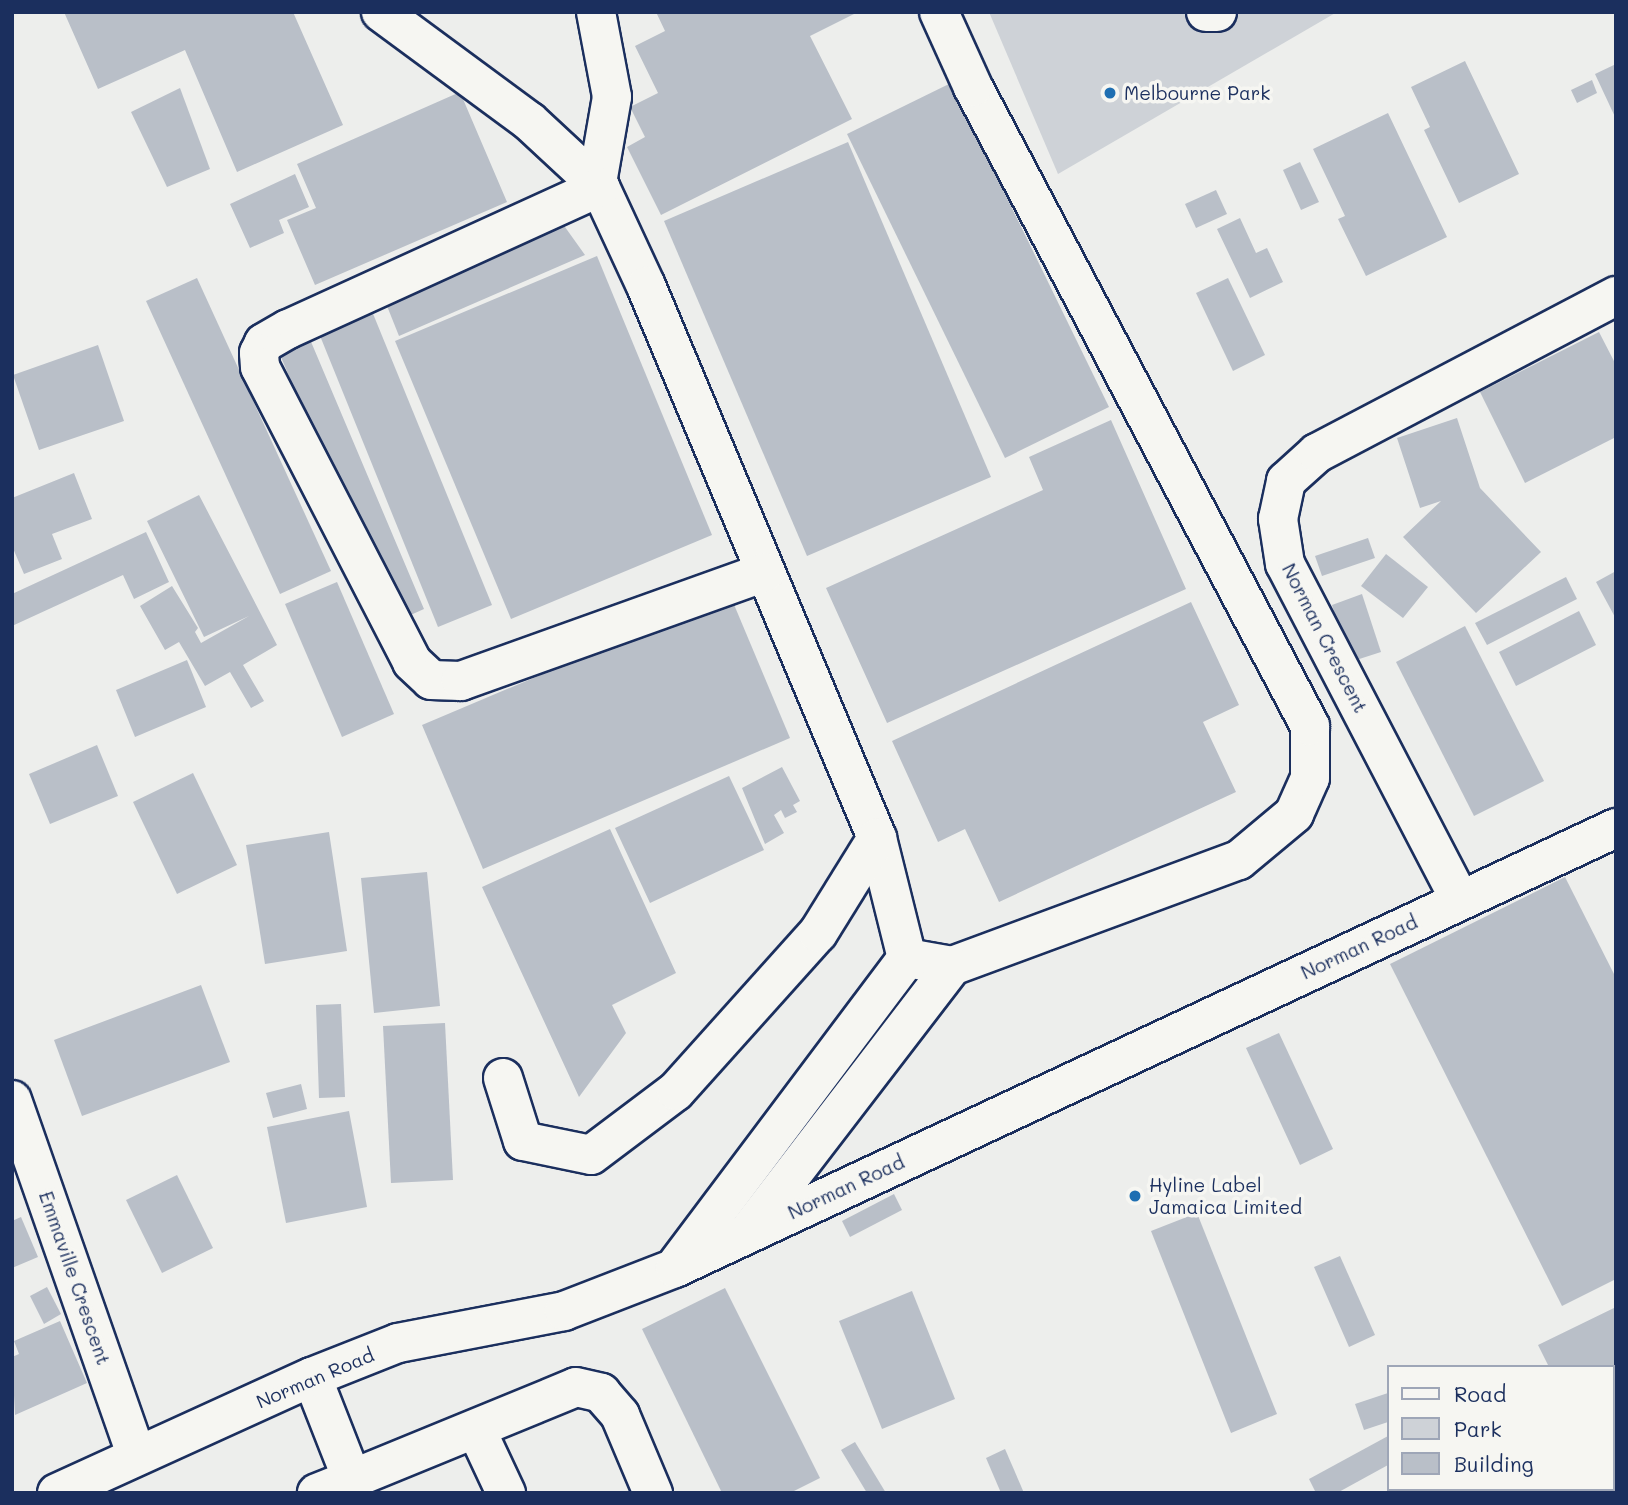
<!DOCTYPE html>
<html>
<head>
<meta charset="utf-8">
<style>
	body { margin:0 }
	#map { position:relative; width:1628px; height:1505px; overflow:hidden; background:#edeeec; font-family:Mali,sans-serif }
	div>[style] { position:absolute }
	.green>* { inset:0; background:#ced2d7 }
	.building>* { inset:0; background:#b9bfc8 }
	.roads { filter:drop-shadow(2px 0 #1b2f5e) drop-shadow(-2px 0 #1b2f5e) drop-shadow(0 2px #1b2f5e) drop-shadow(0 -2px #1b2f5e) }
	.minor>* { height:38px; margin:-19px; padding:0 19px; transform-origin:19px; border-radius:19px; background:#f6f6f2 }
	.dots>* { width:19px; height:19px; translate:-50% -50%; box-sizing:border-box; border:4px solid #f6f6f2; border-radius:50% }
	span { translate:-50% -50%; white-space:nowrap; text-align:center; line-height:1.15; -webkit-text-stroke:7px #f6f6f2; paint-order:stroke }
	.poi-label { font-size:19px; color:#1b2f5e }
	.left { translate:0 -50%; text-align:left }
	.street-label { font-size:19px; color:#1b2f5e }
	.frame { position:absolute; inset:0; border:14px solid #1b2f5e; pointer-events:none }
	.legend { position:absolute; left:1387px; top:1365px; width:228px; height:126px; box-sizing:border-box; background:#f6f6f2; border:2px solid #9ea6b7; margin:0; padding:9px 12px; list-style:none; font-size:21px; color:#1b2f5e }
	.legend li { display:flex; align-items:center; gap:14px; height:35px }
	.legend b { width:35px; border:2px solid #9ea6b7 }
</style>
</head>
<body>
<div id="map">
	<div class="green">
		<div style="clip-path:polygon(989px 12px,1337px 12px,1058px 174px)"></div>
	</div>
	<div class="building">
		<div style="clip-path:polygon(64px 12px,293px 12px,343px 125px,237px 172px,185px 50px,98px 89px)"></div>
		<div style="clip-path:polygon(656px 12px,858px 12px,810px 36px,852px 119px,661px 215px,627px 147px,645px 137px,630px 107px,658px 93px,635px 46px,665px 31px)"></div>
		<div style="clip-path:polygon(1465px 61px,1519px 174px,1459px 203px,1424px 130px,1430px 127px,1411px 87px)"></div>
		<div style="clip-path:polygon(1616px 64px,1616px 119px,1595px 74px)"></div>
		<div style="clip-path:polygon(1592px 80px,1597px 93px,1577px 103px,1571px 90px)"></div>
		<div style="clip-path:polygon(951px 83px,1109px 407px,1005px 458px,847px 134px)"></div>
		<div style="clip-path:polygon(180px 88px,210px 169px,167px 187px,131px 112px)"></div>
		<div style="clip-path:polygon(460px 92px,507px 202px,315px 285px,287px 220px,316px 208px,297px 164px)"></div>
		<div style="clip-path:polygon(1388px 113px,1447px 237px,1366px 276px,1338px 219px,1345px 216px,1313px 149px)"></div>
		<div style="clip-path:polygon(848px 142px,991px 477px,807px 556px,664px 221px)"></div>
		<div style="clip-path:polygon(1300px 162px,1319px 202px,1301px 210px,1283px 170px)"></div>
		<div style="clip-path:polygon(295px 174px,309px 207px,279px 220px,284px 233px,250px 248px,230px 204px)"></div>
		<div style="clip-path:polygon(1216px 190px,1227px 214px,1196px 228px,1185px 204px)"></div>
		<div style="clip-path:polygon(1240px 218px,1256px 253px,1267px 248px,1283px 282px,1250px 298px,1217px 229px)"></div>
		<div style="clip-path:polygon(560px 220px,585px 255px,399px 336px,381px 291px)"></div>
		<div style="clip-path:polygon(597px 256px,712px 535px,511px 619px,395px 341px)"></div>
		<div style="clip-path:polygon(197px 278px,331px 571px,280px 594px,146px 301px)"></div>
		<div style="clip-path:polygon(1228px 278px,1265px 355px,1233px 371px,1196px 293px)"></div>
		<div style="clip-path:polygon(367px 299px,492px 605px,438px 627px,314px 321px)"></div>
		<div style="clip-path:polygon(1599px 332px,1616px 365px,1616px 437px,1525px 483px,1480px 392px)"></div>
		<div style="clip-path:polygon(309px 337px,424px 609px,406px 617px,374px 542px,362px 548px,278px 350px)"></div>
		<div style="clip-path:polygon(98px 345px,124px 421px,39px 450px,13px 375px)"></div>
		<div style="clip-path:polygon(1457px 418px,1480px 488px,1541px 552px,1476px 613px,1403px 537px,1441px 501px,1420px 508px,1397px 438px)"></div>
		<div style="clip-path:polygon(1111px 420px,1186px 589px,887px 723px,826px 588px,1043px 490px,1029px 457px)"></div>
		<div style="clip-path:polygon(74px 473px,92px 519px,52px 534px,62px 559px,24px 574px,12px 546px,12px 498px)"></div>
		<div style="clip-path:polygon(199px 495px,277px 645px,243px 665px,264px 701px,251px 708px,230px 672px,205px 686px,179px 642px,165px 650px,140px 606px,172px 586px,198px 628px,195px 632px,201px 643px,249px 616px,204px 637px,147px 521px)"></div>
		<div style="clip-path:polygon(146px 532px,169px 582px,134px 599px,123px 575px,12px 626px,12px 594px)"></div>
		<div style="clip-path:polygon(1368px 538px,1375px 558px,1322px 576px,1315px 556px)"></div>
		<div style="clip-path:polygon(1386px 554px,1428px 587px,1403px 618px,1361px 586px)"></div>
		<div style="clip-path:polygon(1616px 571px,1616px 619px,1596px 582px)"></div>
		<div style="clip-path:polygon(1566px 577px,1577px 599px,1487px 645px,1475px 623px)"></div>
		<div style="clip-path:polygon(337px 582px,394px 714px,342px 737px,285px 604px)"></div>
		<div style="clip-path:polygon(1362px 594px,1381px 652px,1350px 662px,1332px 605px)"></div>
		<div style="clip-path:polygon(730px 595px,790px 738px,483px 869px,422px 725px)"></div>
		<div style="clip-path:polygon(1191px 602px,1239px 705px,1203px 722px,1236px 792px,999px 902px,965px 829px,938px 842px,892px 741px)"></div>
		<div style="clip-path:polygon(1579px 611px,1596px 645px,1516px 686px,1499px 652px)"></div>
		<div style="clip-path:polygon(1465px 626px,1544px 781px,1474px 816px,1396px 662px)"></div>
		<div style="clip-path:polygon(187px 660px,206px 707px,135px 737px,116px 690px)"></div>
		<div style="clip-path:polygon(97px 745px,118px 796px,50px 824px,29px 774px)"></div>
		<div style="clip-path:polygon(782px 767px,800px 801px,793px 805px,797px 812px,785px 818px,781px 810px,774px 815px,784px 833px,765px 844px,742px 788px)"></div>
		<div style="clip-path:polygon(193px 773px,237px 865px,177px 894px,133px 802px)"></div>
		<div style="clip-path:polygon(729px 776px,764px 850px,650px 903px,615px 828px)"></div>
		<div style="clip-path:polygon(610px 829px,676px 973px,612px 1005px,626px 1033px,579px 1097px,482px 887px)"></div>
		<div style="clip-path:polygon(329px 832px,347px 951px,265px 964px,246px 845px)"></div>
		<div style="clip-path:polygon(427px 872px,440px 1006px,374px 1013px,361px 878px)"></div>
		<div style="clip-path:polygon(1565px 877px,1616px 978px,1616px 1279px,1562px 1306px,1390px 964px)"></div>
		<div style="clip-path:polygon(201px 985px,230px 1062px,82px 1116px,54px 1040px)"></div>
		<div style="clip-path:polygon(341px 1004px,345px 1097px,319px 1098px,316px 1005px)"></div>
		<div style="clip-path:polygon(445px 1023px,453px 1180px,391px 1183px,383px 1026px)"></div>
		<div style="clip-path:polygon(1279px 1033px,1333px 1149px,1300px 1165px,1246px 1048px)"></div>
		<div style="clip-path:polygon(301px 1084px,307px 1109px,273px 1118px,266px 1093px)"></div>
		<div style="clip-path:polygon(349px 1111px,367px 1207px,286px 1223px,267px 1127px)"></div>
		<div style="clip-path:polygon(177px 1175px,213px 1248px,162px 1273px,126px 1200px)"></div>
		<div style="clip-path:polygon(894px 1194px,902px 1210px,850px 1237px,842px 1221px)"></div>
		<div style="clip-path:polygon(1197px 1213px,1277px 1414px,1231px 1433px,1151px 1231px)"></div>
		<div style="clip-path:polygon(21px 1217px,38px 1257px,12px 1268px,12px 1221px)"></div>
		<div style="clip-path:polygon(1340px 1256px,1375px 1335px,1349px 1347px,1314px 1267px)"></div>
		<div style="clip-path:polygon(47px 1287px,61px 1314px,44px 1324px,30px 1296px)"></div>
		<div style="clip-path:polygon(725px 1288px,820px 1478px,790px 1493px,722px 1493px,642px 1329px)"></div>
		<div style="clip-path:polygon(912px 1291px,955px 1399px,882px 1429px,839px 1321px)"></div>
		<div style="clip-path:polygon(1616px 1307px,1616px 1493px,1609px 1493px,1612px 1367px,1549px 1367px,1538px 1345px)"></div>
		<div style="clip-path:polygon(60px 1321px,87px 1383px,15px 1415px,12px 1357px,19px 1354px,14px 1341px)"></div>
		<div style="clip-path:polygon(1388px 1393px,1388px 1422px,1364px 1430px,1355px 1404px)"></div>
		<div style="clip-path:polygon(1388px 1436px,1388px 1465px,1337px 1493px,1316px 1493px,1309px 1479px)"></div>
		<div style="clip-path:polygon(855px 1442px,886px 1493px,867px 1493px,841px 1450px)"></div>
		<div style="clip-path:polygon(1005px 1449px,1024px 1493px,1001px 1493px,986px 1458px)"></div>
	</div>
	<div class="roads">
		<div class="minor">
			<div style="left:381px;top:12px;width:184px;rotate:36.4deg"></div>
			<div style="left:529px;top:121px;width:97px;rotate:42.9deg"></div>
			<div style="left:600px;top:187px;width:109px;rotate:65.1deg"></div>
			<div style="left:646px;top:286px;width:598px;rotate:67.29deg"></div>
			<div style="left:877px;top:838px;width:124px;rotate:76deg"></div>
			<div style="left:907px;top:958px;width:46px;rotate:10.1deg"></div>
			<div style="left:952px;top:966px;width:306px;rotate:-20.3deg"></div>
			<div style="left:1239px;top:860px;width:72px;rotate:-39.9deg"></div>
			<div style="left:1294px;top:814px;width:39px;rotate:-66deg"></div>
			<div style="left:1310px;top:778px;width:52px;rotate:-90deg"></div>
			<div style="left:1310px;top:726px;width:722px;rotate:-117.81deg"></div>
			<div style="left:973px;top:87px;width:82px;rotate:-114.4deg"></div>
			<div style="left:596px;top:12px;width:86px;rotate:79.3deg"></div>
			<div style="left:612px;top:97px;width:87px;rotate:99.9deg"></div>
			<div style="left:1206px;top:12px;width:11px"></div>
			<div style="left:600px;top:187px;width:343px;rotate:155.5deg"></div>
			<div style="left:288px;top:329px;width:28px;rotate:150deg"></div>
			<div style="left:264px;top:343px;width:11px;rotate:117deg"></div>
			<div style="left:259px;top:353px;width:14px;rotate:86deg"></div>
			<div style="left:260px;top:367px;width:332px;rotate:62.7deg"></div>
			<div style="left:412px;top:662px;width:26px;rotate:43deg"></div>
			<div style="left:431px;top:680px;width:30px;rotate:2deg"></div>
			<div style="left:461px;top:681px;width:323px;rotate:-19.7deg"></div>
			<div style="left:1460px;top:900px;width:379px;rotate:-117.5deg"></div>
			<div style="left:1285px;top:564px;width:46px;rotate:-98.8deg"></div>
			<div style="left:1278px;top:519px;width:39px;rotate:-78deg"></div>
			<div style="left:1286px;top:481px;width:42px;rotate:-42.1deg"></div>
			<div style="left:1317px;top:453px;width:338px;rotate:-27.7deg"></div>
			<div style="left:503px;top:1078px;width:66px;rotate:72.4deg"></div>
			<div style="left:523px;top:1141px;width:69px;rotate:11.6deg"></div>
			<div style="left:591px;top:1155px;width:106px;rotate:-37deg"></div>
			<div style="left:676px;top:1091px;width:212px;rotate:-48.1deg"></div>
			<div style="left:818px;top:933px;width:112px;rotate:-58.2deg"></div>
			<div style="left:12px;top:1100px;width:377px;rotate:70.7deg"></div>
			<div style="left:751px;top:1228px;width:330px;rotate:-52.5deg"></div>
			<div style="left:678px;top:1263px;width:381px;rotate:-53.1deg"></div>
			<div style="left:312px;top:1377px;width:110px;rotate:68.6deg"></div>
			<div style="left:352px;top:1479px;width:38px;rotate:158deg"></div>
			<div style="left:476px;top:1429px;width:71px;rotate:64.9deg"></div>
			<div style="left:352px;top:1479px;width:242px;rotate:-22.3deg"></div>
			<div style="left:576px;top:1387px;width:26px;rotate:13deg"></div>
			<div style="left:601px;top:1393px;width:29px;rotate:49deg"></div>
			<div style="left:620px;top:1415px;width:85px;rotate:67.1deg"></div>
			<div style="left:57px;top:1493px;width:280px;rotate:-24.5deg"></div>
			<div style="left:312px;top:1377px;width:92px;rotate:-21.6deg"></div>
			<div style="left:398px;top:1343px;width:169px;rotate:-10.9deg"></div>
			<div style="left:564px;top:1311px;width:119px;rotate:-21.2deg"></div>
			<div style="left:675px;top:1268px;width:1039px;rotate:-25.06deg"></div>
		</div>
	</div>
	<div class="dots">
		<div style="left:1110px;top:93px;background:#1f6fb2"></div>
		<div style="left:1135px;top:1196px;background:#1f6fb2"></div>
	</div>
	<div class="poi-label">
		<span class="left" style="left:1124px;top:93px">Melbourne Park</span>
		<span class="left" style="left:1149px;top:1196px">Hyline Label<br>Jamaica Limited</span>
	</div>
	<div class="street-label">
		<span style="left:1325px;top:638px;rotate:63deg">Norman Crescent</span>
		<span style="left:1359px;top:947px;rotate:-25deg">Norman Road</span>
		<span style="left:846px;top:1187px;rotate:-25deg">Norman Road</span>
		<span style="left:75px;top:1278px;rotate:71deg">Emmaville Crescent</span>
		<span style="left:315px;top:1378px;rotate:-23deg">Norman Road</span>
	</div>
	<div class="frame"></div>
	<ul class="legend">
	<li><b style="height:9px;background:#f6f6f2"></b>Road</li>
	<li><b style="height:19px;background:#ced2d7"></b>Park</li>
	<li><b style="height:19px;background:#b9bfc8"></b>Building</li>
	</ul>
</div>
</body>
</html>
